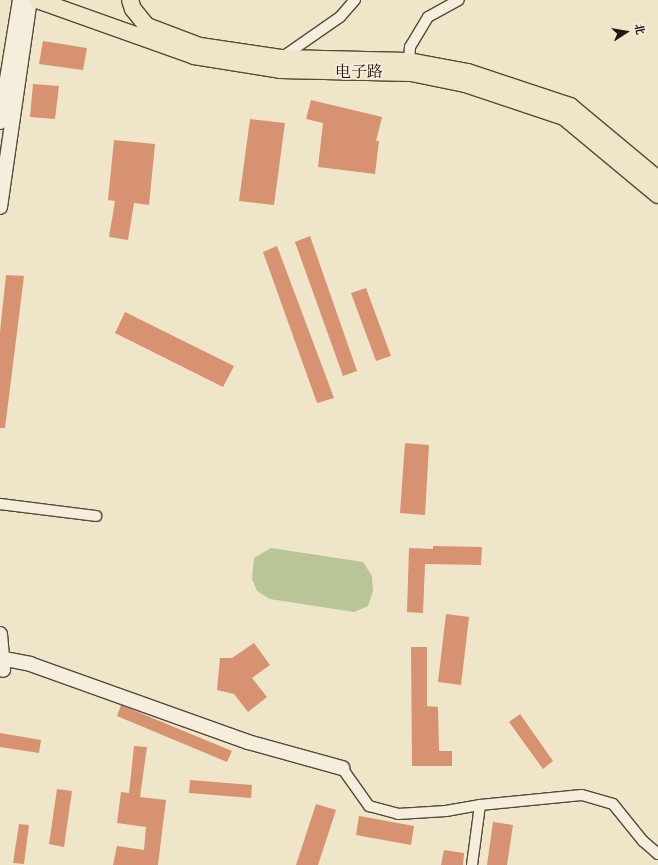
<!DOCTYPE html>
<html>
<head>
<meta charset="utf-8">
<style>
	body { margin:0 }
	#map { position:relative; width:658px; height:865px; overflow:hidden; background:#efe5c9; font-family:"Old Standard TT","Noto Serif SC",serif }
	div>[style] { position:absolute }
	.green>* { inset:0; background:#b9c596 }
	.building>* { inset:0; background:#d79371 }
	.roads { filter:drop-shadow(1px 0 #544a3a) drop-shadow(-1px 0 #544a3a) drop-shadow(0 1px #544a3a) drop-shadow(0 -1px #544a3a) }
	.street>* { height:10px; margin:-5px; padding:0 5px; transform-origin:5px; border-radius:5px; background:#f5eedc }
	.secondary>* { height:14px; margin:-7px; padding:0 7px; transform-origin:7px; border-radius:7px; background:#f5eedc }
	.primary>* { height:16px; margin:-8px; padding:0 8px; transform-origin:8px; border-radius:8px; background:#efe5c9 }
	span { translate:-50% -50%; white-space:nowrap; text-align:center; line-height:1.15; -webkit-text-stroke:3.5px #f5eedc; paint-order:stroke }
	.street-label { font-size:16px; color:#20160b }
	.north { position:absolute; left:606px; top:12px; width:40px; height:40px; -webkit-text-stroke:3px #f5eedc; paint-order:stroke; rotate:78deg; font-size:11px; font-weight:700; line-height:16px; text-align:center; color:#20160b }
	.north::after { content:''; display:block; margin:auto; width:14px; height:18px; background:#20160b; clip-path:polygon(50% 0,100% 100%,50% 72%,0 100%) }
</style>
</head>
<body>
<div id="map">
	<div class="green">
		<div style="clip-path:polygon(271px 548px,363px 562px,372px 576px,373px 591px,368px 606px,354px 612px,270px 599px,257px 591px,252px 579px,254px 558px)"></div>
	</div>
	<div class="building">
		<div style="clip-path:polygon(43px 41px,87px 48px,83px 70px,39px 64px)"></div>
		<div style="clip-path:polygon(33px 84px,59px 86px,55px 119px,30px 117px)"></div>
		<div style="clip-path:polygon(311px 100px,382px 117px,376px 141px,379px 141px,375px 174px,318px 167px,323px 123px,306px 119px)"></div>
		<div style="clip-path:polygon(250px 119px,285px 123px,274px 205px,239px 201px)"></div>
		<div style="clip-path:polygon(114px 140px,155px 144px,149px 205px,134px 203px,128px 240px,109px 237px,115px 201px,108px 200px)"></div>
		<div style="clip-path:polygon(310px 236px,357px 371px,343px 376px,295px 242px)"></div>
		<div style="clip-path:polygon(277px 246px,334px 398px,317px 403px,263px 252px)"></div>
		<div style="clip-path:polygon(6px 275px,24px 276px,5px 428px,0 428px,0 332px)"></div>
		<div style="clip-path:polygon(366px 288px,391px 356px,376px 361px,351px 293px)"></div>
		<div style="clip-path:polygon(125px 312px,234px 366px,223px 387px,115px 333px)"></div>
		<div style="clip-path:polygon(405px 443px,429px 445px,425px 515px,400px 513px)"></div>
		<div style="clip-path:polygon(433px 546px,482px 547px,481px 565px,425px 564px,423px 613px,407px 612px,409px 548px,433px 549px)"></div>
		<div style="clip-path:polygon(446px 614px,469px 617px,461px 685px,438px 682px)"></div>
		<div style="clip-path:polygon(254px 643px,270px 665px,252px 678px,267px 697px,248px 712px,234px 694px,217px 690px,220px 658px,232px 658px)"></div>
		<div style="clip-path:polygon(411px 647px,427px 647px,427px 706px,438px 707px,439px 751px,452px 751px,452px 766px,412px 766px)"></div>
		<div style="clip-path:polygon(121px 705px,232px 751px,227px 762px,117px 716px)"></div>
		<div style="clip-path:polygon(520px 714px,553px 761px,543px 769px,509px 722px)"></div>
		<div style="clip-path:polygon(0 733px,41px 740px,39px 753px,0 747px)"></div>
		<div style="clip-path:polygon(134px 746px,147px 747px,140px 797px,166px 800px,158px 865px,113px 865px,117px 846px,144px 850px,146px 827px,117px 823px,121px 792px,129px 793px)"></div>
		<div style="clip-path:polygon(190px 780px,252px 785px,251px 798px,189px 793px)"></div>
		<div style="clip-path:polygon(57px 789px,72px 791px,64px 847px,49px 844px)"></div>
		<div style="clip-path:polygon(316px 804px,336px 810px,318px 865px,296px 865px)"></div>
		<div style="clip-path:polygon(359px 816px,414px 826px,411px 845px,356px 835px)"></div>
		<div style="clip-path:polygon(493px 822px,513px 825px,507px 865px,487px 865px)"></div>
		<div style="clip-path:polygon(19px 824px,29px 825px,24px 864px,13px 863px)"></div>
		<div style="clip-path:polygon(444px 850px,464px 853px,463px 865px,441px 865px)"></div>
	</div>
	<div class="roads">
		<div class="street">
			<div style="left:281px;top:58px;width:72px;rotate:-34.8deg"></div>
			<div style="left:340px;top:17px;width:23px;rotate:-49deg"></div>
			<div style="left:409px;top:61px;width:14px;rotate:-86deg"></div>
			<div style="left:410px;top:47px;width:35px;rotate:-59deg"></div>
			<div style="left:428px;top:17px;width:35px;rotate:-29deg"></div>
			<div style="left:0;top:504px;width:97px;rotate:7.1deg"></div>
			<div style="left:342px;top:768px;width:47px;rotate:54.6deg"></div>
			<div style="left:369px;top:806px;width:30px;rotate:15deg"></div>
			<div style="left:398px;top:814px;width:48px;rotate:-3.6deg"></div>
			<div style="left:446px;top:811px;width:35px;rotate:-10deg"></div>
			<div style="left:480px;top:805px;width:61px;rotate:97.6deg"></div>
			<div style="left:480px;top:805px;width:102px;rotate:-5.6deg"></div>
			<div style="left:582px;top:795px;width:32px;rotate:16deg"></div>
			<div style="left:613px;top:804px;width:48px;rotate:51deg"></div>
			<div style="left:643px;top:841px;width:20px;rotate:41deg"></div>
		</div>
		<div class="secondary">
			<div style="left:0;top:122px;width:124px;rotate:-80.7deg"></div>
			<div style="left:0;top:207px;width:209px;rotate:-81.8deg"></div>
			<div style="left:0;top:634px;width:36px;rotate:85deg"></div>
			<div style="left:0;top:658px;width:31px;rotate:11deg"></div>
			<div style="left:30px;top:664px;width:232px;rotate:19.7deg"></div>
			<div style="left:248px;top:742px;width:98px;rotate:15.5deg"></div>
		</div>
		<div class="primary">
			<div style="left:37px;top:0;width:167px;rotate:19.6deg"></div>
			<div style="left:194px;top:56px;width:87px;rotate:9.2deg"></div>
			<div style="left:280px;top:70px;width:131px;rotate:1.3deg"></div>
			<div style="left:411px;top:73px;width:55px;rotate:11.5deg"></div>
			<div style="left:465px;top:84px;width:104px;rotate:18.4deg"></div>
			<div style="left:564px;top:117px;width:122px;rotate:39.7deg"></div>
			<div style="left:130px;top:0;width:9px;rotate:72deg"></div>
			<div style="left:133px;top:9px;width:22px;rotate:51deg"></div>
			<div style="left:147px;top:26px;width:57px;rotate:20.7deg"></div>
			<div style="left:200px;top:46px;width:82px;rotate:8.4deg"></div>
			<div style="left:281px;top:58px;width:128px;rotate:1.3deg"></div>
			<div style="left:409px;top:61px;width:60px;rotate:10.6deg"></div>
			<div style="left:468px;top:72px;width:108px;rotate:18.4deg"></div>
			<div style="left:570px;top:106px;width:114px;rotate:39.7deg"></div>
		</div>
	</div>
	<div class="street-label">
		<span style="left:359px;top:73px">电子路</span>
	</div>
	<div class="north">北</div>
</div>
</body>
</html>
